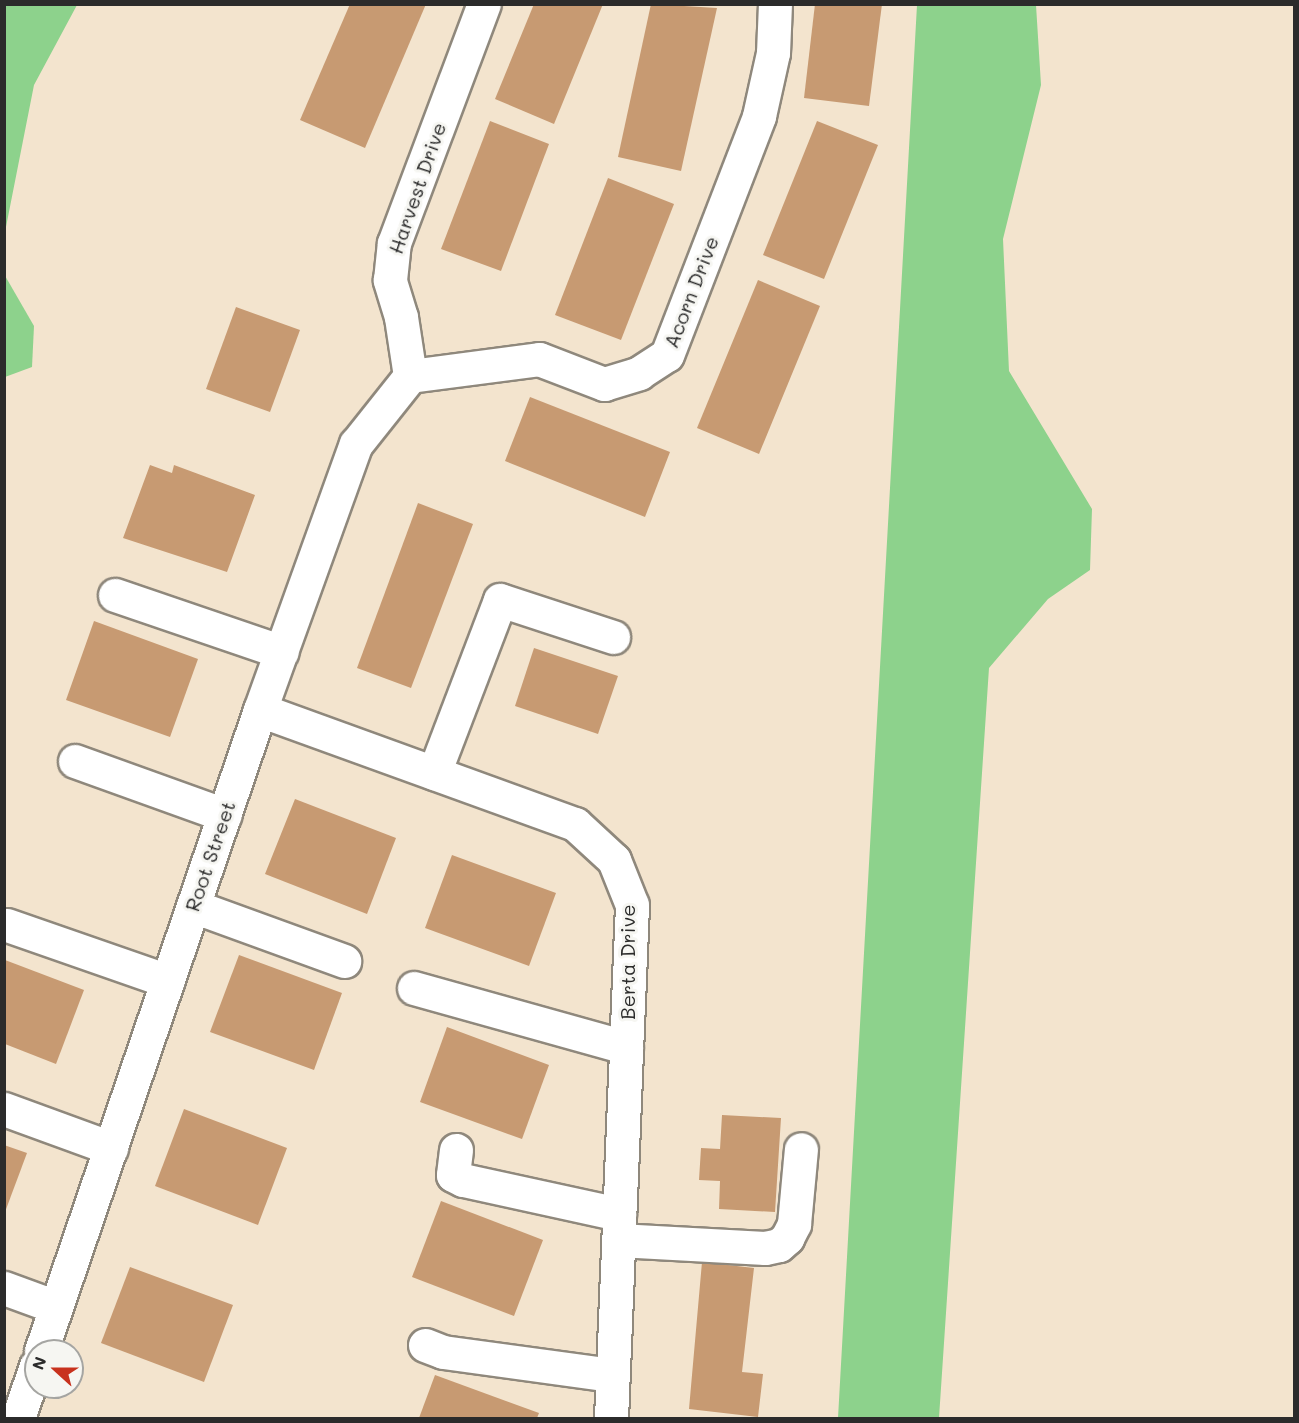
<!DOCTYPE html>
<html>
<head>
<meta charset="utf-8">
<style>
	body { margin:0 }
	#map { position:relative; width:1299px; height:1423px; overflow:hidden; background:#f3e4ce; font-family:Mali,sans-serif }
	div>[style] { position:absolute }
	.green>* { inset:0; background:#8dd28c }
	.building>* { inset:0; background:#c79a72 }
	.roads { filter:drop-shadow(2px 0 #8f887c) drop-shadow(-2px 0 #8f887c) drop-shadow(0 2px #8f887c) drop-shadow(0 -2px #8f887c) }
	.minor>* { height:33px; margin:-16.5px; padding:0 16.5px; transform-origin:16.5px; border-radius:16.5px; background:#fff }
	span { translate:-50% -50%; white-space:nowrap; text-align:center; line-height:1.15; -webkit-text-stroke:6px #f6f6f2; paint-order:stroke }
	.street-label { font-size:20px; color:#2b2b2b }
	.frame { position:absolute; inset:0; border:6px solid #2b2b2b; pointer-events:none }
	.north { position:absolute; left:24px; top:1339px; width:60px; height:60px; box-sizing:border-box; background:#f6f6f2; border:2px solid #a5a5a2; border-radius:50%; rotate:291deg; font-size:16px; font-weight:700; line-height:24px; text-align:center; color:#2b2b2b }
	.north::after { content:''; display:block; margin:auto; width:21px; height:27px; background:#c8321e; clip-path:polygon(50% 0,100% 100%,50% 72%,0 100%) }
</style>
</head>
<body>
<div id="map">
	<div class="green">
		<div style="clip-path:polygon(5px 4px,77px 5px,34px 85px,5px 232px)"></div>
		<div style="clip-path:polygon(917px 5px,1036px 5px,1041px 85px,1003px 239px,1009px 371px,1092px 509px,1090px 570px,1048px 599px,989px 668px,939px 1418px,838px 1418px)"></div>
		<div style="clip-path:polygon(4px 274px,34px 326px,32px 367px,5px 377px)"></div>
	</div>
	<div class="building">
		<div style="clip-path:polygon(350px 4px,426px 4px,365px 148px,300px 120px)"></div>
		<div style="clip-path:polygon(534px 4px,603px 4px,554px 124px,495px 99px)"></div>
		<div style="clip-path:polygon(651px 4px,717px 8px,681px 171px,618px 157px)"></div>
		<div style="clip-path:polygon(815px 4px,882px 4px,869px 106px,804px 98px)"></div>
		<div style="clip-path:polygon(490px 121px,549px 144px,501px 271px,441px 249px)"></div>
		<div style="clip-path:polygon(817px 121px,878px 145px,824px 279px,763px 255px)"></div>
		<div style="clip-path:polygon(608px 178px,674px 204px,621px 340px,555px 315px)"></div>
		<div style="clip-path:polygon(758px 280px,820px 306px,759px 454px,697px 428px)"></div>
		<div style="clip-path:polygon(236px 307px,300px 330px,270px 412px,206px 389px)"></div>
		<div style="clip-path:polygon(530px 397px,670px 452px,645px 517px,505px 461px)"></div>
		<div style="clip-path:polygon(150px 465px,172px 473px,174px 465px,255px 495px,227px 572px,123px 538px)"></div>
		<div style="clip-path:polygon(418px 503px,473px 524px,411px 688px,357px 668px)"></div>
		<div style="clip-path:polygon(94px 621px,198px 659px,170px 737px,66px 700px)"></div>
		<div style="clip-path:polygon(534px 648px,618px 676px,598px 734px,515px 706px)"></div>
		<div style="clip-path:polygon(295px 799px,396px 838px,367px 914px,265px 874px)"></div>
		<div style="clip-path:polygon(452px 855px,556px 893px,529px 966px,425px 928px)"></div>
		<div style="clip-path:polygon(239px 955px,342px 993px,314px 1070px,210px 1032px)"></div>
		<div style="clip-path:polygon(5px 960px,84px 990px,56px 1064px,5px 1044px)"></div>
		<div style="clip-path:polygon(447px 1027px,549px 1065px,522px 1139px,420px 1102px)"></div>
		<div style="clip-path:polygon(184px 1109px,287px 1148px,258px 1225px,155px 1186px)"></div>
		<div style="clip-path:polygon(722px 1115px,781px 1118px,775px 1212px,719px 1209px,720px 1181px,699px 1180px,701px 1148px,720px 1149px)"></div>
		<div style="clip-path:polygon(4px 1145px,27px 1153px,5px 1212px,4px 1212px)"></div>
		<div style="clip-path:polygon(441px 1201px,543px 1240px,514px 1316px,412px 1277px)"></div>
		<div style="clip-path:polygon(702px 1262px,754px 1268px,742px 1372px,763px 1374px,758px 1417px,689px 1409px)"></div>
		<div style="clip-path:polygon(130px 1267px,233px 1305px,204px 1382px,101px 1343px)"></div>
		<div style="clip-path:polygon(435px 1375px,539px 1413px,537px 1418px,419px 1418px)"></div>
	</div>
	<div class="roads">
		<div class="minor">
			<div style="left:410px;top:376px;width:130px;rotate:-7.5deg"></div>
			<div style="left:539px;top:359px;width:70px;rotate:21deg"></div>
			<div style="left:604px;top:384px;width:37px;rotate:-17deg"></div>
			<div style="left:639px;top:373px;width:33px;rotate:-33deg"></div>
			<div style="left:667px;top:355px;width:256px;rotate:-68.9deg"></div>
			<div style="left:759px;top:116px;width:65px;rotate:-77.5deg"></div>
			<div style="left:773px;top:53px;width:49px;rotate:-87.7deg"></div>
			<div style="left:410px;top:376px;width:60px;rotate:-98.7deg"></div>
			<div style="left:401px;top:317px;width:39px;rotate:-107deg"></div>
			<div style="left:390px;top:280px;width:37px;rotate:-84deg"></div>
			<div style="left:394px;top:243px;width:255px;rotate:-69.4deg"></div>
			<div style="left:115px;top:595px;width:176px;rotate:18.8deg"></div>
			<div style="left:260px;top:710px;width:335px;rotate:19.9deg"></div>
			<div style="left:575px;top:824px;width:53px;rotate:42.7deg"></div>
			<div style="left:614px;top:860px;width:48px;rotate:68.2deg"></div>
			<div style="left:632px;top:905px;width:513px;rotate:92.34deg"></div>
			<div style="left:75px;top:761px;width:159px;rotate:19.8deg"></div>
			<div style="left:434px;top:773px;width:185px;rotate:-69.1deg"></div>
			<div style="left:500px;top:600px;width:119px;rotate:18.1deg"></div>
			<div style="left:193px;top:906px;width:161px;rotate:20deg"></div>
			<div style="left:7px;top:925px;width:170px;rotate:19.2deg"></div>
			<div style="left:414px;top:988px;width:220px;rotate:15.6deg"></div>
			<div style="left:4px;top:1109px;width:114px;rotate:20deg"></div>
			<div style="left:456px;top:1150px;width:25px;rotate:97deg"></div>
			<div style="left:453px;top:1175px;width:11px;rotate:27deg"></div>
			<div style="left:463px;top:1180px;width:160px;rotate:12.3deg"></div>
			<div style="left:618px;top:1240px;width:147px;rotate:3.1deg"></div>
			<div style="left:765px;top:1248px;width:14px;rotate:-12deg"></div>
			<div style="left:779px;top:1245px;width:11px;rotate:-41deg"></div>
			<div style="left:787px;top:1238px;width:16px;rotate:-63deg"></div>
			<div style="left:794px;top:1224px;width:75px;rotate:-84.7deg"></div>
			<div style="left:4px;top:1288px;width:55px;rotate:20.1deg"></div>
			<div style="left:425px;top:1345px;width:19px;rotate:21deg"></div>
			<div style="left:443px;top:1352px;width:171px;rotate:7.8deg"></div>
			<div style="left:41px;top:1351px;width:677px;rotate:-71.14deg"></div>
			<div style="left:260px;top:710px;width:283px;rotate:-70.2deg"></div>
			<div style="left:356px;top:444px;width:87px;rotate:-51.5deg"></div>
			<div style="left:18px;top:1418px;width:55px;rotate:-70.9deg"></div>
		</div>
	</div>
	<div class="street-label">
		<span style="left:417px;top:188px;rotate:-71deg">Harvest Drive</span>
		<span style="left:691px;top:292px;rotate:-69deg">Acorn Drive</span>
		<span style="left:210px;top:856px;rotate:-71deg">Root Street</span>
		<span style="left:627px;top:962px;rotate:-90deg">Berta Drive</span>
	</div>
	<div class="frame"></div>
	<div class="north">N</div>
</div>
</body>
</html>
